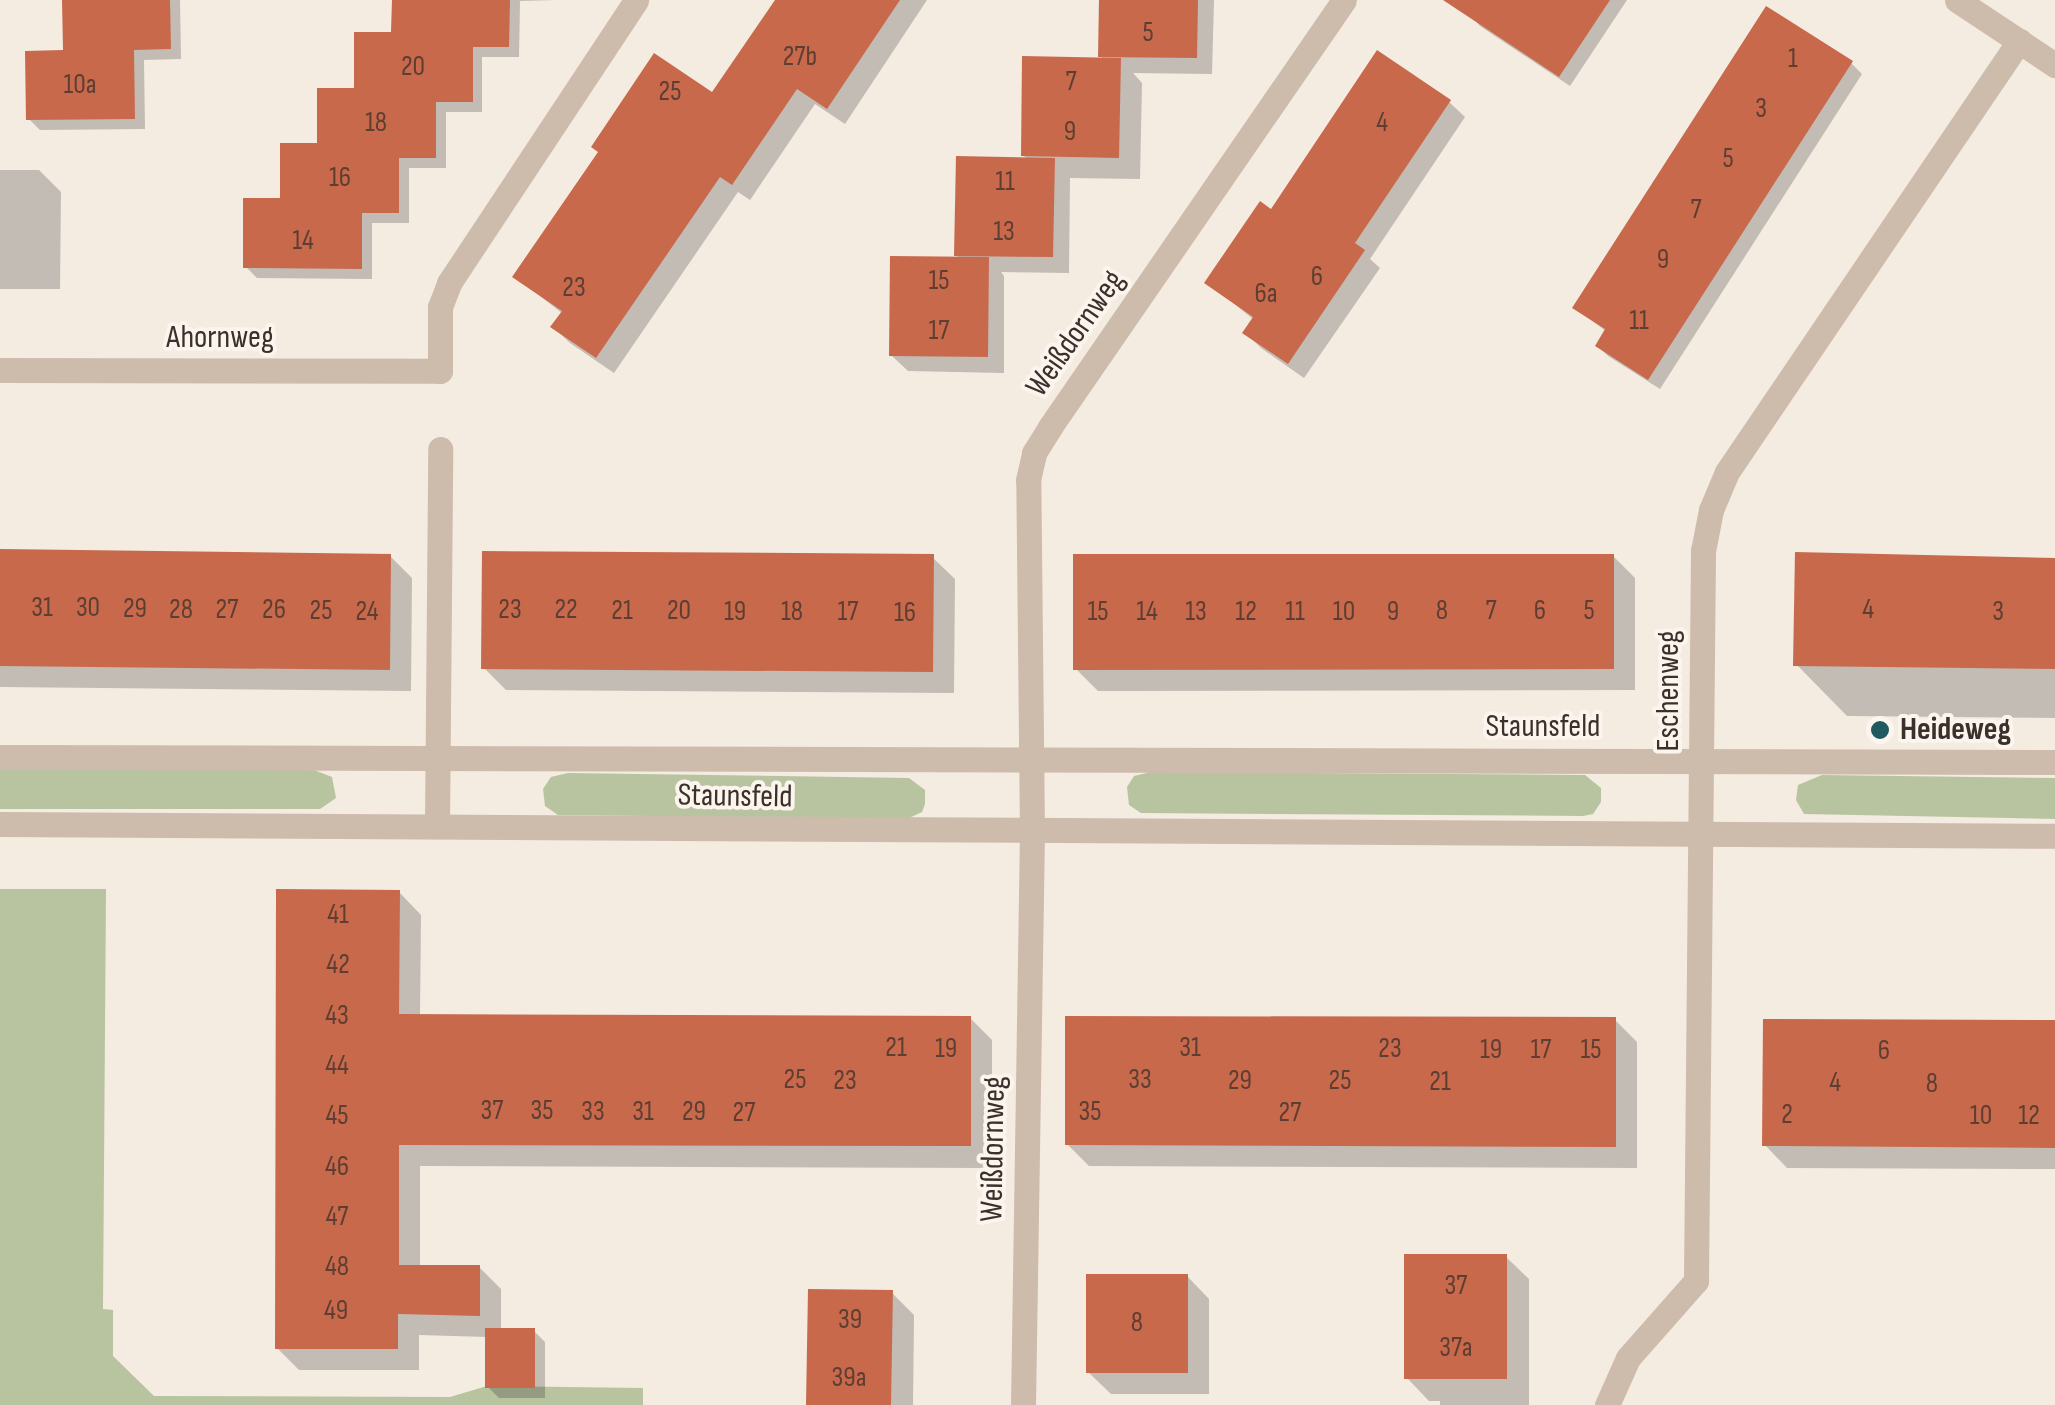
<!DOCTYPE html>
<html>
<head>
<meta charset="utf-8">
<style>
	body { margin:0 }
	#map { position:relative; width:2055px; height:1405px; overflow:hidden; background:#f4ebe1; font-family:"Sofia Sans Condensed",sans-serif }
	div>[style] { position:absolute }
	.green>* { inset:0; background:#b8c4a0 }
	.shadow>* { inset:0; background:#0003 }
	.building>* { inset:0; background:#c8694b }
	.street>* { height:25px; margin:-12.5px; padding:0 12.5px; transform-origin:12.5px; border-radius:12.5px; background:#cdbbac }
	.dots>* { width:28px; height:28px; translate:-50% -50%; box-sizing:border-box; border:5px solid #fbf5ee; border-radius:50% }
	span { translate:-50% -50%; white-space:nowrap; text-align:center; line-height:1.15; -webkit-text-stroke:8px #fbf5ee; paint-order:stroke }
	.number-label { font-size:28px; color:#5e3e33 }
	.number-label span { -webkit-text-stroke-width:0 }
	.street-label { font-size:32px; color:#3b302b }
	.poi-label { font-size:32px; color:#3b302b; font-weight:700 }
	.left { translate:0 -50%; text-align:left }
</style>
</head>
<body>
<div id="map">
	<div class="green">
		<div style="clip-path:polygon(0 769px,314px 770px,332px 777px,336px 798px,320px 809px,0 809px)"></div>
		<div style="clip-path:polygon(1151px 772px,1585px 775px,1601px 788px,1601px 802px,1593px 814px,1583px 816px,1141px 813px,1129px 805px,1127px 787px,1134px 776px)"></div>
		<div style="clip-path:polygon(568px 773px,909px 778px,925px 790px,925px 804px,922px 812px,907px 819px,558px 815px,545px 806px,543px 789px,551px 777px)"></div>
		<div style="clip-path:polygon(1822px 775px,2055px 778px,2055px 819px,1804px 814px,1796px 800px,1798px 785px)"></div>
		<div style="clip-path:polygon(0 889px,106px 889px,103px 1309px,113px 1310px,113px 1356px,154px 1396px,450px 1397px,487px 1386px,643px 1388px,643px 1405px,0 1405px)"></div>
	</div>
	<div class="shadow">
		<div style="clip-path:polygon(65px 0,180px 0,181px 59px,144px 60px,145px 129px,40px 130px,29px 119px,65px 53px)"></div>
		<div style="clip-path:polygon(394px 0,556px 0,520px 1px,519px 57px,482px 57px,482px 112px,446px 112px,446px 168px,409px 168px,409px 223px,372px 223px,372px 279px,257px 278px,246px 267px,283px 201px,393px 34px)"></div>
		<div style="clip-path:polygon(777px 0,927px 0,845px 124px,815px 104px,750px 200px,738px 192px,614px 373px,570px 343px,553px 327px,563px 314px,516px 277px,712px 96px)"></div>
		<div style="clip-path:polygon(1101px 0,1214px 0,1212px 74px,1133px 73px,1142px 83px,1140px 179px,1070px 178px,1069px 273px,1001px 272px,1004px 276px,1004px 373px,908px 371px,891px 355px,960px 259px,956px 255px,1028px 160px,1023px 155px,1104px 60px,1100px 56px)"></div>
		<div style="clip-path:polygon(1480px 0,1627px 0,1570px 86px,1480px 26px,1470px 15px)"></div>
		<div style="clip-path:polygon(1851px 63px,1862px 74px,1660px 389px,1608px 356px,1598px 346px,1607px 332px,1575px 308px)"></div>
		<div style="clip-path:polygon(1449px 102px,1465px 117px,1370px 259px,1380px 268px,1304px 378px,1261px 348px,1245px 332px,1254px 320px,1208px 282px)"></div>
		<div style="clip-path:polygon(0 170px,39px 170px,61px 192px,60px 289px,0 289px)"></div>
		<div style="clip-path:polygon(0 551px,390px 556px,412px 578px,411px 691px,0 687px)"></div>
		<div style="clip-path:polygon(1613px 556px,1635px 578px,1635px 690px,1098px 691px,1076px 669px)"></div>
		<div style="clip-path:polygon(932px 557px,955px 579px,954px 693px,506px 690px,484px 668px)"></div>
		<div style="clip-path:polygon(2055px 560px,2055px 718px,1847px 716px,1796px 664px)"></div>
		<div style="clip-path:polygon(399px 892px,421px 915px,420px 1016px,970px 1018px,992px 1040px,992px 1168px,420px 1166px,420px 1267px,479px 1267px,501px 1289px,501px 1331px,534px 1331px,545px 1342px,545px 1398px,499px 1398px,488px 1387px,488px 1337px,419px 1335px,419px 1370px,299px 1370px,277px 1348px)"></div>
		<div style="clip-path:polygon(1615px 1020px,1637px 1042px,1637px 1168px,1089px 1166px,1067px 1144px)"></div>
		<div style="clip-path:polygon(2055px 1023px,2055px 1169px,1787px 1168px,1765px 1145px)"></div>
		<div style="clip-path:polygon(1506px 1257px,1529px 1279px,1529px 1405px,1440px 1405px,1440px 1401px,1429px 1401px,1407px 1378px)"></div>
		<div style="clip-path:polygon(1187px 1276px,1209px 1299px,1209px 1394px,1111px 1394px,1088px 1372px)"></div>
		<div style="clip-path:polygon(892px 1293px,914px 1315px,913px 1405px,807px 1405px)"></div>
	</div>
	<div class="building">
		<div style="clip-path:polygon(62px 0,170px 0,171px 49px,134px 50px,135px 119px,26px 120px,25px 51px,63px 50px)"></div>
		<div style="clip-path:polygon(392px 0,510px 0,509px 47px,473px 47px,473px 102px,436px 102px,436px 158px,399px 158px,399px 213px,362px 213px,362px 269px,243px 268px,243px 198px,280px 198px,280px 143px,317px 143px,317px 88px,354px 88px,354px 32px,391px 32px)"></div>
		<div style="clip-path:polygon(775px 0,900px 0,827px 109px,797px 89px,732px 185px,720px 177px,596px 358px,550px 327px,562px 311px,512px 277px,598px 152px,591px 147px,654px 53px,712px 92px)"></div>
		<div style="clip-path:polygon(1099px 0,1198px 0,1197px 58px,1098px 57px)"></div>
		<div style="clip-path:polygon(1443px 0,1610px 0,1559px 77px)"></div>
		<div style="clip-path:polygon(1766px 6px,1853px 61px,1648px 380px,1595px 346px,1605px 329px,1572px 308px)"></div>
		<div style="clip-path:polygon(1377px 50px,1451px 100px,1355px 243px,1365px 250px,1288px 364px,1242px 333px,1253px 317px,1204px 283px,1260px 201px,1271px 209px)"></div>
		<div style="clip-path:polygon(1022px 56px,1121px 58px,1119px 158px,1021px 156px)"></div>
		<div style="clip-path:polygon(956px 156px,1055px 158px,1053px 257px,954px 256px)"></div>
		<div style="clip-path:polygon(890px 256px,989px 257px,988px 357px,889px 356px)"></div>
		<div style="clip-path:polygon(0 549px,391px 554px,390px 670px,0 666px)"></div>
		<div style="clip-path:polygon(482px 551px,934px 554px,933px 672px,481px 669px)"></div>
		<div style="clip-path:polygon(1795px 552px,2055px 558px,2055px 669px,1793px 666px)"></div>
		<div style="clip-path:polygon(1073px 554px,1614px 554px,1614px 669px,1073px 670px)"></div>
		<div style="clip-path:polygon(276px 889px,400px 890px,399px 1014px,971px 1016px,971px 1146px,399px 1145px,399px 1265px,480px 1265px,480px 1316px,398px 1314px,398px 1349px,275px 1349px)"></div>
		<div style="clip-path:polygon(1065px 1016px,1616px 1017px,1616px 1147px,1065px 1145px)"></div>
		<div style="clip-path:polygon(1763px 1019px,2055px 1020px,2055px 1148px,1762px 1146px)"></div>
		<div style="clip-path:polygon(1404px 1254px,1507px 1254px,1507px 1379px,1404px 1379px)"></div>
		<div style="clip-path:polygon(1086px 1274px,1188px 1274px,1188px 1373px,1086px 1373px)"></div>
		<div style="clip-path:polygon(808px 1289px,893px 1290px,891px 1405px,806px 1405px)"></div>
		<div style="clip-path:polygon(485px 1328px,535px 1328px,535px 1388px,485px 1388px)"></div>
	</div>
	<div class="street">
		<div style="left:1957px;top:0;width:118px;rotate:33.6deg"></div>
		<div style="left:0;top:370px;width:440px;rotate:0.1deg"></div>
		<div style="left:440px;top:371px;width:64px;rotate:-90deg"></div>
		<div style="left:440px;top:307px;width:26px;rotate:-69deg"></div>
		<div style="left:449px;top:283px;width:339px;rotate:-56.5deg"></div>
		<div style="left:0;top:757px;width:2055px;rotate:0.14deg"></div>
		<div style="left:0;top:824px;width:2055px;rotate:0.33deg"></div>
		<div style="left:437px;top:826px;width:377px;rotate:-89.5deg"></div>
		<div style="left:1023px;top:1405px;width:571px;rotate:-89.1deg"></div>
		<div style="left:1032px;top:834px;width:354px;rotate:-90.6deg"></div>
		<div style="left:1028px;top:480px;width:28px;rotate:-77deg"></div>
		<div style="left:1034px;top:453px;width:31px;rotate:-58deg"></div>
		<div style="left:1050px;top:427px;width:518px;rotate:-55.45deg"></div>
		<div style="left:1607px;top:1405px;width:51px;rotate:-65.9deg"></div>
		<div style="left:1628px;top:1358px;width:103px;rotate:-48.6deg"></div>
		<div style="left:1696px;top:1281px;width:730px;rotate:-89.45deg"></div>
		<div style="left:1703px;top:551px;width:42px;rotate:-79deg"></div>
		<div style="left:1711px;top:510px;width:41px;rotate:-67.2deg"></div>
		<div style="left:1727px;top:472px;width:521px;rotate:-55.88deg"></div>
	</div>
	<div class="dots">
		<div style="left:1880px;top:730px;background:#1f5a5e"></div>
	</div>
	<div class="number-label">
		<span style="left:1148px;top:33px">5</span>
		<span style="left:800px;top:57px">27b</span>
		<span style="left:1793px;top:59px">1</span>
		<span style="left:413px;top:67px">20</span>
		<span style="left:1071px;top:82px">7</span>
		<span style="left:80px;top:85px">10a</span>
		<span style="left:670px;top:92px">25</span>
		<span style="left:1761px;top:109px">3</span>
		<span style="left:376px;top:123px">18</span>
		<span style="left:1382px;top:123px">4</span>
		<span style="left:1070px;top:132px">9</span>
		<span style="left:1728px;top:159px">5</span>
		<span style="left:340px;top:178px">16</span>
		<span style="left:1005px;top:182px">11</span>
		<span style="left:1696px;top:210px">7</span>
		<span style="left:1004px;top:232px">13</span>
		<span style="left:303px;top:241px">14</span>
		<span style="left:1663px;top:260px">9</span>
		<span style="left:1317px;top:277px">6</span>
		<span style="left:939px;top:281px">15</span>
		<span style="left:574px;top:288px">23</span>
		<span style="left:1266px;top:294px">6a</span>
		<span style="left:1639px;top:321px">11</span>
		<span style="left:939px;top:331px">17</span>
		<span style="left:42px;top:608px">31</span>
		<span style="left:88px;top:608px">30</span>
		<span style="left:135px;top:609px">29</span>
		<span style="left:181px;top:610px">28</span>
		<span style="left:227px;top:610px">27</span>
		<span style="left:274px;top:610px">26</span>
		<span style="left:510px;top:610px">23</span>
		<span style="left:566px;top:610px">22</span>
		<span style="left:1868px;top:610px">4</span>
		<span style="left:321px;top:611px">25</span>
		<span style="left:622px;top:611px">21</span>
		<span style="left:679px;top:611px">20</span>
		<span style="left:1442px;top:611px">8</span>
		<span style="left:1491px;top:611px">7</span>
		<span style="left:1540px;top:611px">6</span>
		<span style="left:1589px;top:611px">5</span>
		<span style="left:367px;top:612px">24</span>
		<span style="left:735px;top:612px">19</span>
		<span style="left:792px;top:612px">18</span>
		<span style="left:848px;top:612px">17</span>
		<span style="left:1098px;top:612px">15</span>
		<span style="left:1147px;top:612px">14</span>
		<span style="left:1196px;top:612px">13</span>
		<span style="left:1246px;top:612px">12</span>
		<span style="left:1295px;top:612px">11</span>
		<span style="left:1344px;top:612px">10</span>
		<span style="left:1393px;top:612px">9</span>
		<span style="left:1998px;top:612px">3</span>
		<span style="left:905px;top:613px">16</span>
		<span style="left:338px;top:915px">41</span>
		<span style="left:338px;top:965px">42</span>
		<span style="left:337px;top:1016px">43</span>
		<span style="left:896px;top:1048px">21</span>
		<span style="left:1190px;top:1048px">31</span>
		<span style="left:946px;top:1049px">19</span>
		<span style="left:1390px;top:1049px">23</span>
		<span style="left:1491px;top:1050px">19</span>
		<span style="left:1541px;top:1050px">17</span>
		<span style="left:1591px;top:1050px">15</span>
		<span style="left:1884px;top:1051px">6</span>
		<span style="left:337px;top:1066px">44</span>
		<span style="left:795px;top:1080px">25</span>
		<span style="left:1140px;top:1080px">33</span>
		<span style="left:845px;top:1081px">23</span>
		<span style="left:1240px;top:1081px">29</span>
		<span style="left:1340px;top:1081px">25</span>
		<span style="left:1440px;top:1082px">21</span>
		<span style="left:1835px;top:1083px">4</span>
		<span style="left:1932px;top:1084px">8</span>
		<span style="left:492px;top:1111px">37</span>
		<span style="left:542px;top:1111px">35</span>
		<span style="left:593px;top:1112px">33</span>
		<span style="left:643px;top:1112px">31</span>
		<span style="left:694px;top:1112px">29</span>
		<span style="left:1090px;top:1112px">35</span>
		<span style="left:744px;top:1113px">27</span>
		<span style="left:1290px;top:1113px">27</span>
		<span style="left:1787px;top:1115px">2</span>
		<span style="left:337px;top:1116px">45</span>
		<span style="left:1981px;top:1116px">10</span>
		<span style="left:2029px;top:1116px">12</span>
		<span style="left:337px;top:1167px">46</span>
		<span style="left:337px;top:1217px">47</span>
		<span style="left:337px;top:1267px">48</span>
		<span style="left:1456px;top:1286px">37</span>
		<span style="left:336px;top:1311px">49</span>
		<span style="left:850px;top:1320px">39</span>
		<span style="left:1137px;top:1323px">8</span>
		<span style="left:1456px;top:1348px">37a</span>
		<span style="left:849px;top:1378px">39a</span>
	</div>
	<div class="street-label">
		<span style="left:1076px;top:334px;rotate:-55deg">Weißdornweg</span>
		<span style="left:220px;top:338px">Ahornweg</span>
		<span style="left:1669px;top:691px;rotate:-90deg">Eschenweg</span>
		<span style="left:1543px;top:727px">Staunsfeld</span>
		<span style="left:735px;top:797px;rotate:1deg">Staunsfeld</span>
		<span style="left:994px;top:1149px;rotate:-89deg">Weißdornweg</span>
	</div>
	<div class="poi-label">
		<span class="left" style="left:1900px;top:730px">Heideweg</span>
	</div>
</div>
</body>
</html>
